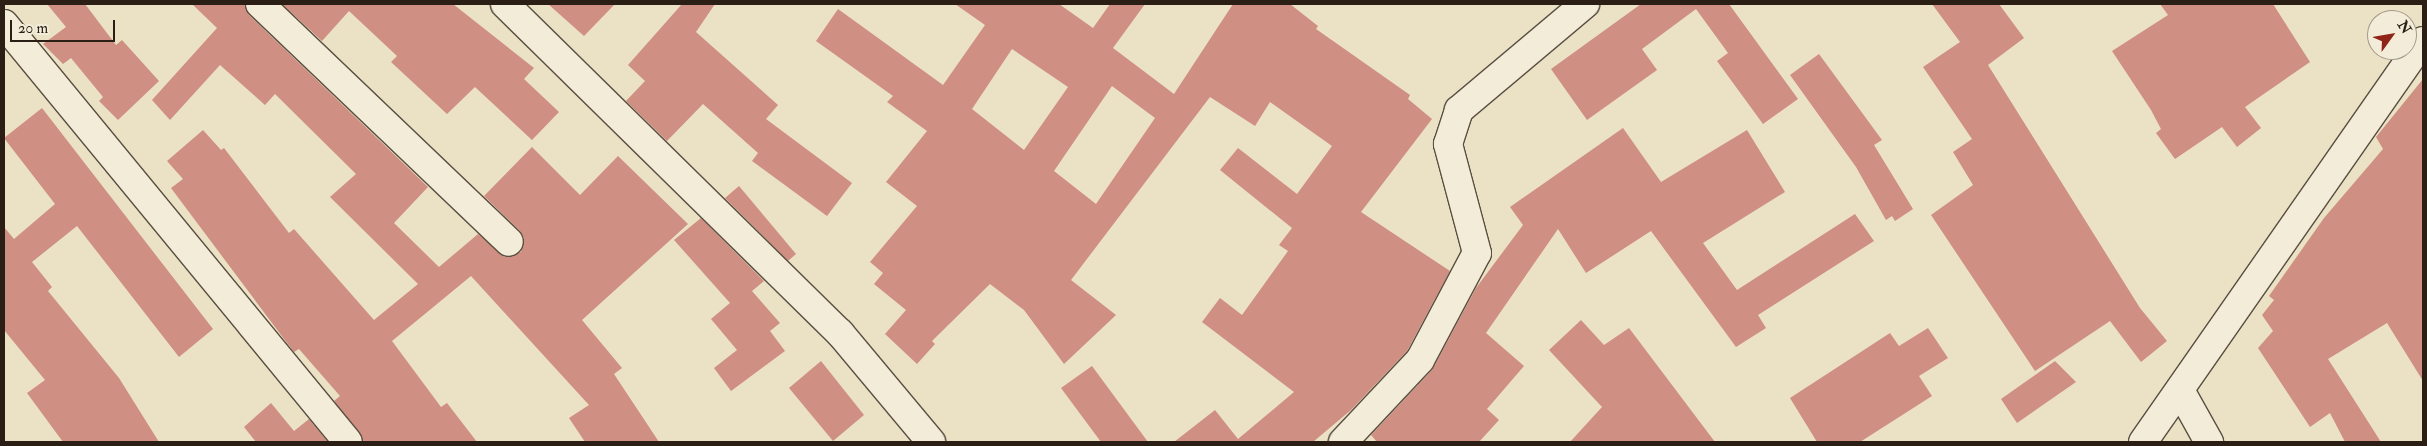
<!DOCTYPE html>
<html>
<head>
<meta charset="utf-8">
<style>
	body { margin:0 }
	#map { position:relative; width:2427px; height:446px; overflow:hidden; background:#ebe1c5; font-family:"IM FELL Double Pica",serif }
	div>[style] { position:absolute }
	.building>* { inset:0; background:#cf8f82 }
	.roads { filter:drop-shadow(1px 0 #5a4f41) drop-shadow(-1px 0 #5a4f41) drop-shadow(0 1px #5a4f41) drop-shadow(0 -1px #5a4f41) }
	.minor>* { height:28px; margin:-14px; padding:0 14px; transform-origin:14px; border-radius:14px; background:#f2ecd9 }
	.tertiary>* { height:28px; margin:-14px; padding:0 14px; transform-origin:14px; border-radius:14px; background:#f2ecd9 }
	span { translate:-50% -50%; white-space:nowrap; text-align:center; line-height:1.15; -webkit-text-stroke:4px #f2ecd9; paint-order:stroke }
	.frame { position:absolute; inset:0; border:5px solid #2a1e15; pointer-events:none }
	.north { position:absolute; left:2367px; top:10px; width:50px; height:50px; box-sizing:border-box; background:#f2ecd9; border:1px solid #a29a8b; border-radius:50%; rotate:58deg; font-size:14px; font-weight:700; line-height:20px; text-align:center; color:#2a1e15 }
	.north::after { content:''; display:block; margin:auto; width:18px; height:22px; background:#8f2418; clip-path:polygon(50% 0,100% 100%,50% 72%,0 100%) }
	.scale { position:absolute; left:10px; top:20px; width:105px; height:22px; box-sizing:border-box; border:2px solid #2a1e15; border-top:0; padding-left:6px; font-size:15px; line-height:18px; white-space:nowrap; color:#2a1e15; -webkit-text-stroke:4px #f2ecd9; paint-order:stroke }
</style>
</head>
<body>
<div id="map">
	<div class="building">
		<div style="clip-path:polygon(47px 4px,85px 4px,116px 45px,122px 40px,159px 81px,118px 120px,99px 101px,103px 97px,71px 58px,63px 64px,43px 44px,66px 27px)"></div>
		<div style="clip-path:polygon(192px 4px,245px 4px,249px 15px,428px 187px,394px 223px,439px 267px,478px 234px,505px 257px,521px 252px,524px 238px,520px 231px,484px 196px,532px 147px,580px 195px,618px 156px,688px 224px,582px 320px,622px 368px,614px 374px,659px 442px,585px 442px,569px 418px,589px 405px,471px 276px,392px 341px,441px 407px,447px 403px,477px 442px,363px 442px,334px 401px,340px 396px,299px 349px,294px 352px,287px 343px,171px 188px,183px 179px,167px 161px,203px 130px,221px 150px,224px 148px,289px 233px,294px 229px,374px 320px,418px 284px,330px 197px,356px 174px,275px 94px,265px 105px,220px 65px,170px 120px,152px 100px,217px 28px)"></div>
		<div style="clip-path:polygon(282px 4px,453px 4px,534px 68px,524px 79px,559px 112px,532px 140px,475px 87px,447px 114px,391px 62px,397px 56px,349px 11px,322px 41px)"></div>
		<div style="clip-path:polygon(548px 4px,615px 4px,584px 36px)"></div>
		<div style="clip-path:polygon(682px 4px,715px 4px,696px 32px,778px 105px,766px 119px,852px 183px,827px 216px,752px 161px,758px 153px,703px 104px,667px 141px,626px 101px,645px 81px,628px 65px)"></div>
		<div style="clip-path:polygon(evenodd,955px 4px,1059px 4px,1093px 28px,1110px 4px,1145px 4px,1113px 48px,1174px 94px,1233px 4px,1290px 4px,1318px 26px,1316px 29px,1410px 95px,1408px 99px,1432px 119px,1361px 212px,1450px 271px,1407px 351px,1351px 410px,1313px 442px,1174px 442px,1215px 410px,1238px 439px,1294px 392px,1202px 322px,1220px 298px,1242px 315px,1288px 251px,1279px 245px,1292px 228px,1220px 170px,1238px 148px,1297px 194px,1332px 146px,1270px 102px,1255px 126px,1210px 97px,1071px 280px,1116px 315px,1064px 364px,1024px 310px,990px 284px,932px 341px,935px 344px,917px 364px,885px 334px,906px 310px,874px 284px,883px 273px,870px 262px,917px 206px,886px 182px,927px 131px,887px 102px,893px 96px,816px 41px,838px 9px,943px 85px,985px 25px,955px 4px,1012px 49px,1068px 87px,1024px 150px,972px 109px,1012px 49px,955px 4px,1112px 86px,1155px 118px,1096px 204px,1054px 171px,1112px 86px)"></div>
		<div style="clip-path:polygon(1641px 4px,1729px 4px,1798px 99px,1763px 124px,1717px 61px,1728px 53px,1696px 9px,1642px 49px,1657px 70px,1587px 120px,1551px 69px)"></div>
		<div style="clip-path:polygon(1932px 4px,1999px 4px,2024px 38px,1988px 65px,2140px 308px,2167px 341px,2141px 362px,2110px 321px,2035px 371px,1931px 215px,1973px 185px,1953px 152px,1972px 139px,1923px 67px,1960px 42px)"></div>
		<div style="clip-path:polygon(2160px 4px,2273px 4px,2310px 62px,2245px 107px,2261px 128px,2237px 147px,2222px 127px,2175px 159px,2156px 133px,2161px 129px,2151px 110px,2112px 51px,2168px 15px)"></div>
		<div style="clip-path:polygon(1819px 54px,1882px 140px,1874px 145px,1913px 209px,1895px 221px,1892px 216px,1886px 220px,1856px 167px,1790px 75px)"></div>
		<div style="clip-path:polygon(2423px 79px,2423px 381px,2387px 323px,2328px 359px,2381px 442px,2345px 442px,2330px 413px,2310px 427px,2258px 348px,2273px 331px,2262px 315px,2274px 300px,2269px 296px,2324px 218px,2383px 149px,2376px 137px)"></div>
		<div style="clip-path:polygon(42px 108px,213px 329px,179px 357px,77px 226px,32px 262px,52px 287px,48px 291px,119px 378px,159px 442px,63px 442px,27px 393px,45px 380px,4px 330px,4px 227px,14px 239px,55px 204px,4px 138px)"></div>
		<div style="clip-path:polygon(1623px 128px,1661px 182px,1747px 130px,1785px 192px,1703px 243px,1737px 290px,1855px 214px,1874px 241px,1758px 315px,1766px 328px,1736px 347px,1651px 231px,1586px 273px,1558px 229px,1486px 333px,1524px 366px,1487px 409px,1499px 420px,1479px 442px,1377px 442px,1371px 435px,1432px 370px,1476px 288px,1523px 225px,1510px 207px)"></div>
		<div style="clip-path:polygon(739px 186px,796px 254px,788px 261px,725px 198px)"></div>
		<div style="clip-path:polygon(701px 218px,764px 281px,752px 291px,780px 323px,770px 331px,785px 351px,731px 391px,714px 368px,737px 350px,711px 319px,730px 303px,674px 240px)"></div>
		<div style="clip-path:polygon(1581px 320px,1604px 345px,1629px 328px,1715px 442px,1570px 442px,1602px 407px,1549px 350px)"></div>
		<div style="clip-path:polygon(1928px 328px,1948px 358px,1919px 376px,1932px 396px,1860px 442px,1817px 442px,1790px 398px,1890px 333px,1899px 346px)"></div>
		<div style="clip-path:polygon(821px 361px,864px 415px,833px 441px,789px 388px)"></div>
		<div style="clip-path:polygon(2055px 361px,2076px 382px,2017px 423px,2001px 399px)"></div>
		<div style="clip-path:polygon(1092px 366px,1148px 442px,1101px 442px,1061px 388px)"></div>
		<div style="clip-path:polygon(271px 403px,294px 431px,309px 419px,328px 442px,256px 442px,244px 427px)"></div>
	</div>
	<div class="roads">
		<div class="minor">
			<div style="left:260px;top:4px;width:344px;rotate:43.7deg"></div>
			<div style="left:505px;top:4px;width:470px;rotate:44.5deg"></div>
			<div style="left:840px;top:333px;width:142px;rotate:50.1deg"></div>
			<div style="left:4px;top:24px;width:541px;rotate:50.55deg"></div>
			<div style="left:2180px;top:390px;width:60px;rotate:60.9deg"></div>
			<div style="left:1343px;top:442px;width:112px;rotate:-46.8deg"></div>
			<div style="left:1420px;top:360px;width:121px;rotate:-62deg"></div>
			<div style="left:1477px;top:253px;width:113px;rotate:-104.9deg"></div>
			<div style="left:1448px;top:144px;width:36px;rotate:-72deg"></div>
			<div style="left:1459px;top:110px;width:165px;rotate:-40.1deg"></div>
		</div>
		<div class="tertiary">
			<div style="left:2143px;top:442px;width:489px;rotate:-55.1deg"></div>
		</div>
	</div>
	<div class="frame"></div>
	<div class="north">N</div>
	<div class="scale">20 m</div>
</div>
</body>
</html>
